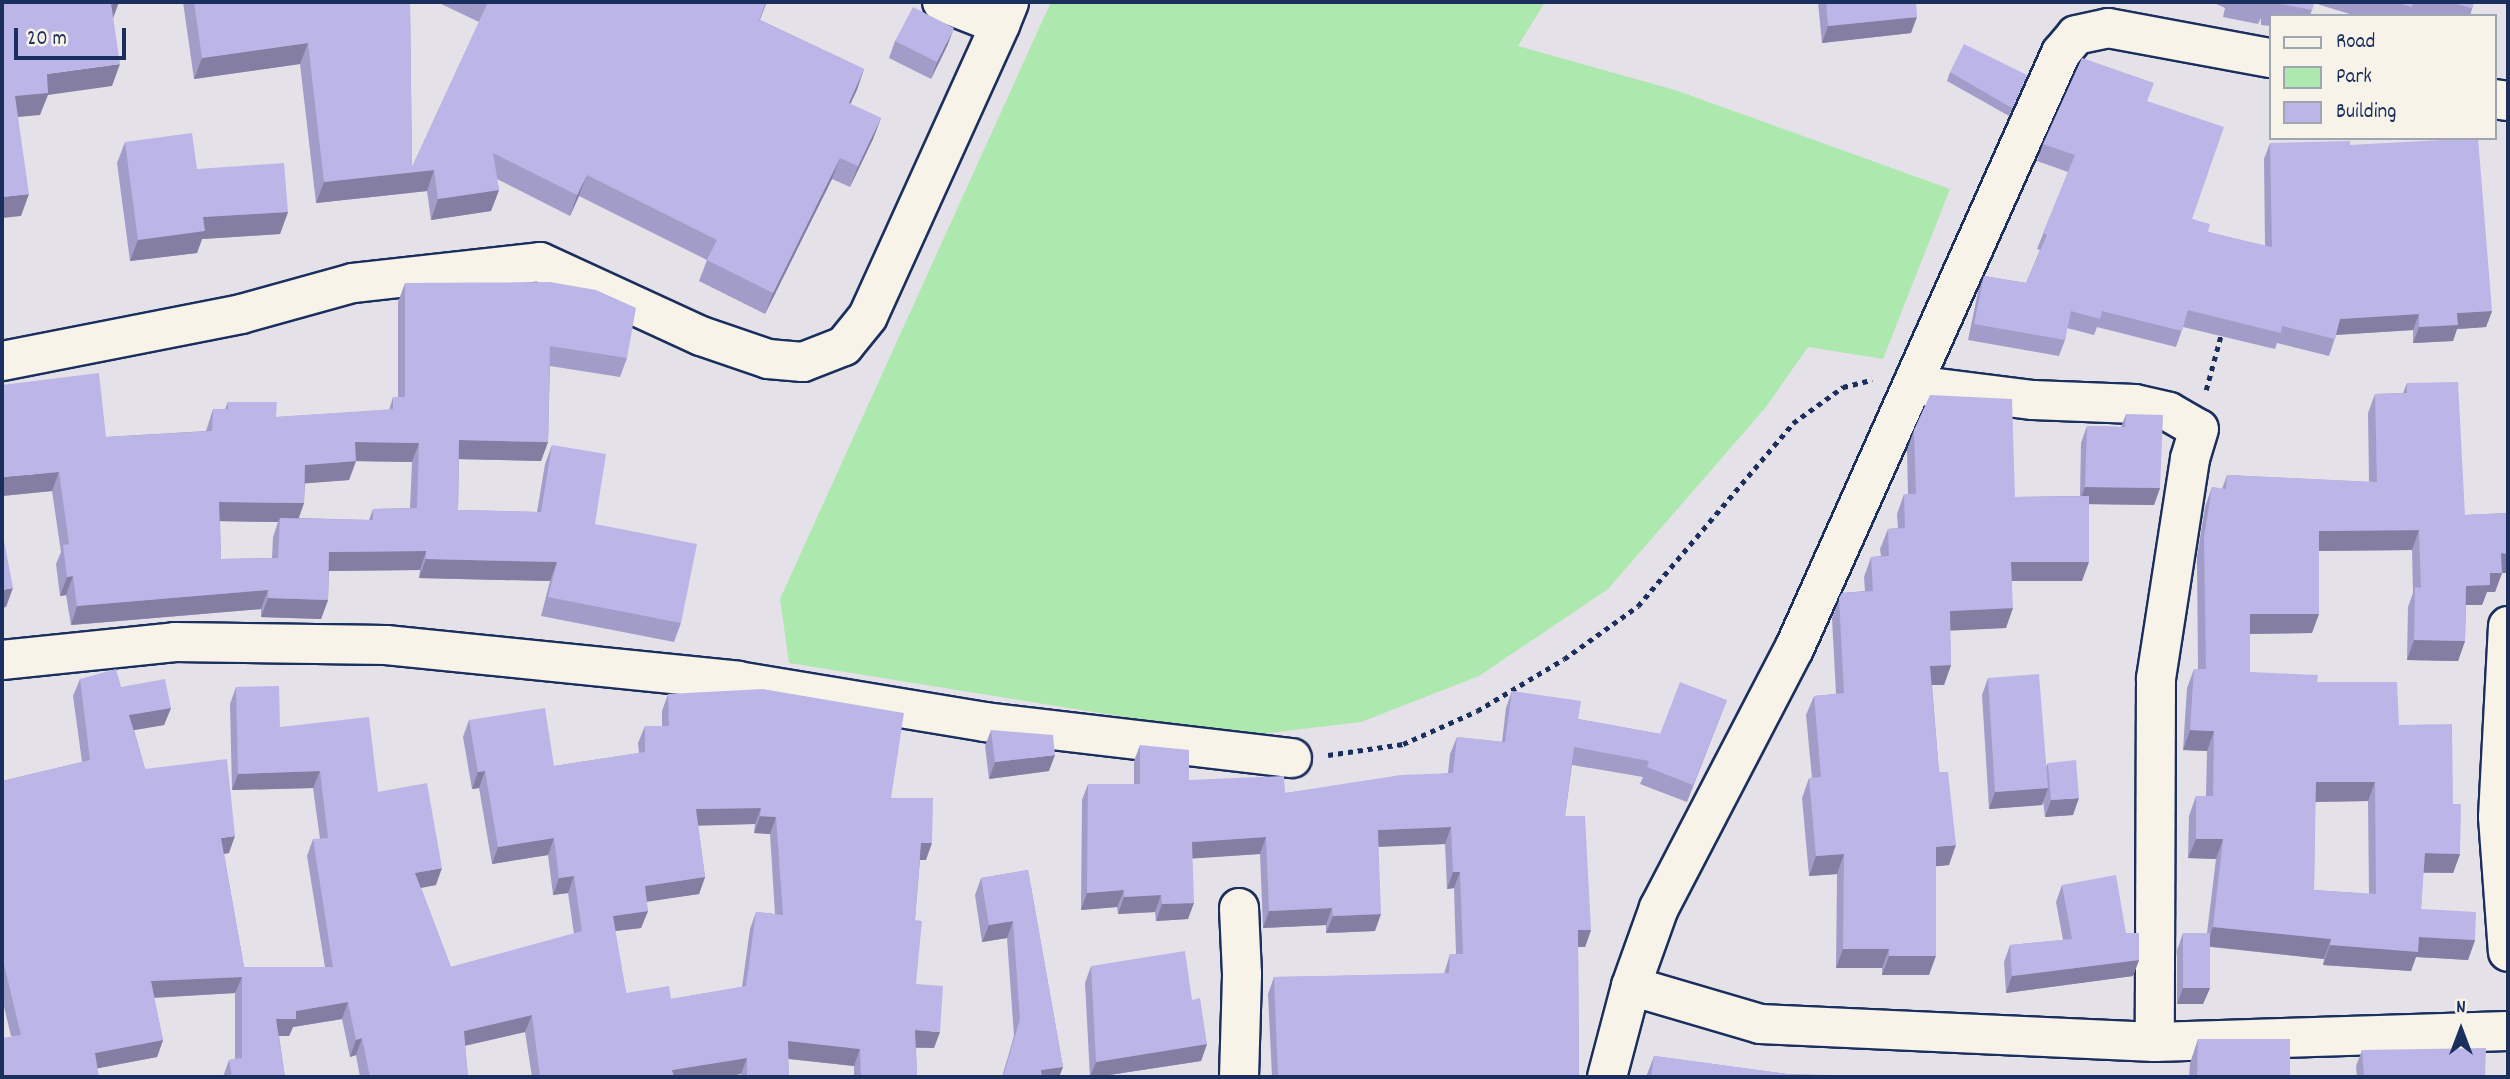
<!DOCTYPE html>
<html>
<head>
<meta charset="utf-8">
<style>
	body { margin:0 }
	#map { position:relative; width:2510px; height:1079px; overflow:hidden; background:#e5e1e8; font-family:Dekko,sans-serif }
	div>[style] { position:absolute }
	.green>* { inset:0; background:#ade8ae }
	.path>* { height:4.5px; margin-top:-2.25px; transform-origin:0; background:repeating-linear-gradient(90deg,#1b2f5e 0 5px,transparent 0 10px) }
	.roads { filter:drop-shadow(2px 0 #1b2f5e) drop-shadow(-2px 0 #1b2f5e) drop-shadow(0 2px #1b2f5e) drop-shadow(0 -2px #1b2f5e) }
	.minor>* { height:38px; margin:-19px; padding:0 19px; transform-origin:19px; border-radius:19px; background:#f7f3e8 }
	.wall>* { inset:0; background:#a29dc8 }
	.shaded-wall>* { inset:0; background:#847fa2 }
	.building>* { inset:0; background:#bcb6e8 }
	span { translate:-50% -50%; white-space:nowrap; text-align:center; line-height:1.15; -webkit-text-stroke:5px #f7f3e8; paint-order:stroke }
	.frame { position:absolute; inset:0; border:4px solid #1b2f5e; pointer-events:none }
	.legend { position:absolute; left:2269px; top:14px; width:228px; height:126px; box-sizing:border-box; background:#f7f3e8; border:2px solid #9fa5b1; margin:0; padding:9px 12px; list-style:none; font-size:21px; color:#1b2f5e }
	.legend li { display:flex; align-items:center; gap:14px; height:35px }
	.legend b { width:35px; border:2px solid #9fa5b1 }
	.north { position:absolute; left:2426px; top:995px; width:70px; height:70px; -webkit-text-stroke:5px #f7f3e8; paint-order:stroke; rotate:0deg; font-size:19px; font-weight:700; line-height:28px; text-align:center; color:#1b2f5e }
	.north::after { content:''; display:block; margin:auto; width:24px; height:32px; background:#1b2f5e; clip-path:polygon(50% 0,100% 100%,50% 72%,0 100%) }
	.scale { position:absolute; left:14px; top:28px; width:112px; height:32px; box-sizing:border-box; border:4px solid #1b2f5e; border-top:0; padding-left:9px; font-size:21px; line-height:24px; white-space:nowrap; color:#1b2f5e; -webkit-text-stroke:5px #f7f3e8; paint-order:stroke }
</style>
</head>
<body>
<div id="map">
	<div class="green">
		<div style="clip-path:polygon(1051px 2px,1545px 2px,1518px 46px,1675px 90px,1950px 189px,1883px 359px,1808px 347px,1766px 407px,1608px 589px,1479px 676px,1361px 722px,1243px 736px,789px 663px,780px 599px)"></div>
	</div>
	<div class="path">
		<div style="left:2206px;top:390px;width:61px;rotate:-74.8deg"></div>
		<div style="left:1328px;top:755px;width:76px;rotate:-8.3deg"></div>
		<div style="left:1403px;top:744px;width:81px;rotate:-24deg"></div>
		<div style="left:1477px;top:711px;width:101px;rotate:-30.9deg"></div>
		<div style="left:1564px;top:659px;width:91px;rotate:-35.6deg"></div>
		<div style="left:1638px;top:606px;width:240px;rotate:-49.7deg"></div>
		<div style="left:1793px;top:423px;width:62px;rotate:-35.8deg"></div>
		<div style="left:1843px;top:387px;width:30px;rotate:-14deg"></div>
	</div>
	<div class="roads">
		<div class="minor">
			<div style="left:942px;top:2px;width:62px;rotate:21.6deg"></div>
			<div style="left:1000px;top:25px;width:24px;rotate:-68deg"></div>
			<div style="left:2494px;top:99px;width:14px;rotate:8deg"></div>
			<div style="left:2px;top:361px;width:244px;rotate:-11.1deg"></div>
			<div style="left:241px;top:314px;width:116px;rotate:-15.5deg"></div>
			<div style="left:353px;top:283px;width:188px;rotate:-6.4deg"></div>
			<div style="left:540px;top:262px;width:177px;rotate:24.7deg"></div>
			<div style="left:701px;top:336px;width:71px;rotate:18.9deg"></div>
			<div style="left:768px;top:359px;width:35px;rotate:5deg"></div>
			<div style="left:803px;top:362px;width:44px;rotate:-21.3deg"></div>
			<div style="left:844px;top:346px;width:38px;rotate:-51deg"></div>
			<div style="left:868px;top:316px;width:320px;rotate:-65.6deg"></div>
			<div style="left:1914px;top:385px;width:120px;rotate:7.2deg"></div>
			<div style="left:2033px;top:400px;width:102px;rotate:2.2deg"></div>
			<div style="left:2135px;top:404px;width:35px;rotate:13deg"></div>
			<div style="left:2169px;top:412px;width:34px;rotate:30deg"></div>
			<div style="left:2199px;top:429px;width:31px;rotate:107deg"></div>
			<div style="left:2190px;top:459px;width:222px;rotate:98.8deg"></div>
			<div style="left:2156px;top:678px;width:364px;rotate:90.2deg"></div>
			<div style="left:2508px;top:626px;width:191px;rotate:93deg"></div>
			<div style="left:2498px;top:817px;width:135px;rotate:85.8deg"></div>
			<div style="left:2px;top:660px;width:174px;rotate:-5.9deg"></div>
			<div style="left:175px;top:642px;width:211px;rotate:0.8deg"></div>
			<div style="left:386px;top:645px;width:354px;rotate:5.8deg"></div>
			<div style="left:738px;top:681px;width:250px;rotate:9.4deg"></div>
			<div style="left:985px;top:722px;width:309px;rotate:6.7deg"></div>
			<div style="left:1631px;top:986px;width:134px;rotate:16.4deg"></div>
			<div style="left:1760px;top:1024px;width:395px;rotate:2.6deg"></div>
			<div style="left:2155px;top:1042px;width:353px;rotate:-1.8deg"></div>
			<div style="left:1239px;top:1077px;width:103px;rotate:-88.3deg"></div>
			<div style="left:1242px;top:974px;width:66px;rotate:-92.6deg"></div>
			<div style="left:1607px;top:1077px;width:94px;rotate:-75.2deg"></div>
			<div style="left:1631px;top:986px;width:83px;rotate:-70.3deg"></div>
			<div style="left:1659px;top:908px;width:292px;rotate:-62.5deg"></div>
			<div style="left:1794px;top:649px;width:653px;rotate:-65.87deg"></div>
			<div style="left:2061px;top:53px;width:23px;rotate:-50deg"></div>
			<div style="left:2076px;top:35px;width:33px;rotate:-12deg"></div>
			<div style="left:2108px;top:28px;width:165px;rotate:10.5deg"></div>
		</div>
	</div>
	<div class="wall">
		<div style="clip-path:polygon(183px 2px,410px 2px,412px 167px,479px 22px,437px 2px,767px 2px,760px 20px,864px 69px,850px 104px,881px 118px,873px 139px,850px 187px,832px 179px,765px 314px,699px 281px,707px 260px,579px 196px,570px 216px,497px 179px,499px 190px,491px 211px,431px 220px,427px 191px,316px 203px,300px 64px,194px 79px)"></div>
		<div style="clip-path:polygon(1818px 2px,1916px 2px,1911px 33px,1822px 43px)"></div>
		<div style="clip-path:polygon(2212px 2px,2474px 2px,2470px 16px,2356px 16px,2314px 3px,2310px 16px,2270px 16px,2270px 26px,2261px 25px,2261px 18px,2258px 24px,2223px 17px,2225px 8px)"></div>
		<div style="clip-path:polygon(895px 41px,948px 44px,931px 79px,889px 58px)"></div>
		<div style="clip-path:polygon(1950px 72px,2023px 83px,2009px 116px,1947px 81px)"></div>
		<div style="clip-path:polygon(2147px 101px,2192px 219px,2208px 232px,2265px 246px,2264px 159px,2270px 143px,2350px 145px,2492px 311px,2486px 327px,2457px 329px,2453px 341px,2413px 343px,2413px 330px,2336px 335px,2329px 356px,2277px 343px,2275px 349px,2183px 327px,2176px 347px,2097px 327px,2094px 335px,2067px 328px,2065px 340px,2059px 356px,1968px 340px,1978px 292px,1984px 276px,2026px 283px,2040px 250px,2037px 249px,2068px 172px,2037px 161px,2043px 144px)"></div>
		<div style="clip-path:polygon(125px 142px,197px 169px,288px 212px,280px 234px,202px 239px,197px 253px,130px 261px,117px 163px)"></div>
		<div style="clip-path:polygon(evenodd,405px 283px,627px 358px,620px 377px,550px 366px,548px 442px,541px 461px,459px 459px,458px 510px,537px 512px,545px 464px,552px 445px,595px 524px,681px 623px,674px 642px,541px 616px,550px 581px,419px 578px,420px 570px,329px 571px,328px 600px,321px 619px,261px 617px,261px 609px,71px 625px,66px 595px,60px 596px,56px 564px,61px 552px,52px 491px,2px 496px,106px 437px,206px 431px,213px 409px,225px 409px,228px 402px,276px 417px,389px 410px,393px 397px,398px 397px,398px 302px,405px 283px,356px 461px,412px 462px,410px 508px,373px 509px,369px 520px,299px 518px,304px 503px,305px 483px,349px 480px,356px 461px,405px 283px,220px 521px,278px 522px,273px 537px,272px 558px,221px 559px,220px 521px)"></div>
		<div style="clip-path:polygon(evenodd,2407px 383px,2465px 515px,2508px 513px,2508px 573px,2502px 573px,2495px 592px,2487px 592px,2482px 605px,2466px 605px,2465px 641px,2458px 661px,2407px 660px,2408px 607px,2413px 593px,2412px 550px,2319px 551px,2312px 633px,2250px 634px,2250px 672px,2317px 682px,2399px 725px,2453px 804px,2460px 854px,2453px 873px,2423px 873px,2421px 909px,2475px 940px,2468px 960px,2416px 957px,2411px 971px,2323px 965px,2324px 959px,2210px 947px,2210px 988px,2203px 1004px,2177px 1004px,2177px 950px,2183px 933px,2207px 933px,2216px 859px,2188px 858px,2189px 816px,2196px 796px,2206px 796px,2207px 751px,2183px 750px,2187px 688px,2194px 669px,2198px 669px,2197px 557px,2205px 507px,2212px 487px,2222px 489px,2227px 475px,2369px 482px,2368px 413px,2375px 394px,2403px 393px,2407px 383px,2368px 801px,2369px 894px,2314px 890px,2315px 802px,2368px 801px)"></div>
		<div style="clip-path:polygon(2126px 414px,2160px 488px,2154px 505px,2089px 504px,2082px 581px,2012px 581px,2006px 628px,1950px 630px,1951px 665px,1944px 685px,1932px 685px,1939px 772px,1949px 865px,1936px 866px,1929px 975px,1882px 975px,1882px 968px,1836px 968px,1837px 874px,1809px 876px,1802px 798px,1809px 778px,1812px 778px,1806px 715px,1814px 696px,1836px 694px,1832px 618px,1842px 593px,1865px 591px,1864px 577px,1871px 557px,1881px 556px,1880px 549px,1888px 529px,1898px 528px,1897px 514px,1904px 494px,1908px 494px,1907px 450px,1914px 430px,2015px 497px,2080px 496px,2081px 443px,2087px 426px,2121px 427px)"></div>
		<div style="clip-path:polygon(1988px 678px,2046px 767px,2048px 763px,2073px 815px,2045px 817px,2043px 801px,2042px 805px,1989px 809px,1982px 695px)"></div>
		<div style="clip-path:polygon(evenodd,80px 679px,121px 687px,171px 708px,164px 725px,134px 730px,145px 769px,229px 853px,224px 854px,244px 967px,325px 967px,307px 856px,313px 839px,320px 839px,313px 788px,232px 790px,230px 704px,236px 687px,280px 727px,378px 792px,436px 885px,421px 888px,451px 967px,574px 934px,568px 893px,553px 895px,548px 855px,492px 864px,479px 788px,472px 789px,463px 737px,469px 720px,554px 766px,639px 753px,638px 743px,645px 726px,662px 726px,662px 711px,668px 694px,891px 798px,926px 860px,920px 860px,915px 920px,916px 984px,934px 1048px,916px 1048px,917px 1077px,854px 1077px,854px 1066px,788px 1059px,789px 1077px,741px 1077px,741px 1074px,725px 1077px,532px 1077px,525px 1032px,465px 1046px,468px 1077px,360px 1077px,356px 1055px,350px 1057px,342px 1019px,293px 1027px,289px 1036px,279px 1036px,285px 1077px,223px 1077px,229px 1060px,235px 1059px,235px 993px,154px 998px,163px 1040px,157px 1057px,97px 1068px,11px 1036px,2px 998px,2px 781px,82px 762px,73px 696px,80px 679px,755px 824px,754px 833px,770px 834px,775px 914px,756px 912px,750px 929px,742px 987px,671px 999px,626px 993px,615px 931px,641px 928px,648px 911px,646px 901px,699px 894px,705px 877px,698px 825px,755px 824px)"></div>
		<div style="clip-path:polygon(1512px 691px,1578px 719px,1660px 734px,1727px 700px,1687px 802px,1640px 784px,1643px 777px,1572px 765px,1565px 816px,1591px 930px,1585px 947px,1578px 947px,1579px 1077px,1272px 1077px,1268px 994px,1274px 977px,1444px 974px,1450px 954px,1456px 954px,1454px 888px,1447px 889px,1445px 844px,1378px 847px,1375px 931px,1326px 933px,1326px 925px,1263px 928px,1260px 854px,1192px 858px,1188px 919px,1156px 921px,1155px 912px,1118px 914px,1117px 907px,1081px 910px,1082px 800px,1088px 784px,1134px 784px,1134px 761px,1140px 745px,1189px 780px,1285px 793px,1448px 773px,1450px 754px,1457px 737px,1502px 742px,1506px 708px)"></div>
		<div style="clip-path:polygon(991px 730px,1049px 771px,989px 779px,985px 746px)"></div>
		<div style="clip-path:polygon(1028px 870px,1063px 1067px,1059px 1077px,1002px 1077px,1014px 1036px,1007px 938px,982px 942px,975px 895px,981px 878px)"></div>
		<div style="clip-path:polygon(2062px 885px,2126px 933px,2139px 960px,2133px 976px,2006px 993px,2004px 962px,2010px 945px,2063px 940px,2056px 902px)"></div>
		<div style="clip-path:polygon(1091px 966px,1192px 1000px,1207px 1044px,1201px 1061px,1096px 1077px,1090px 1077px,1085px 983px)"></div>
		<div style="clip-path:polygon(2198px 1039px,2290px 1077px,2189px 1077px,2190px 1063px)"></div>
		<div style="clip-path:polygon(2362px 1050px,2485px 1077px,2357px 1077px,2356px 1066px)"></div>
		<div style="clip-path:polygon(1654px 1056px,1787px 1074px,1877px 1077px,1646px 1077px)"></div>
	</div>
	<div class="shaded-wall">
		<div style="clip-path:polygon(119px 2px,111px 24px,111px 3px)"></div>
		<div style="clip-path:polygon(1917px 17px,1911px 33px,1822px 43px,1828px 26px)"></div>
		<div style="clip-path:polygon(954px 28px,948px 44px,931px 79px,937px 62px)"></div>
		<div style="clip-path:polygon(308px 43px,300px 64px,194px 79px,202px 58px)"></div>
		<div style="clip-path:polygon(120px 64px,112px 86px,48px 95px,40px 115px,7px 118px,15px 96px,47px 74px)"></div>
		<div style="clip-path:polygon(864px 69px,857px 90px,841px 124px,849px 103px)"></div>
		<div style="clip-path:polygon(881px 118px,873px 139px,850px 187px,858px 166px)"></div>
		<div style="clip-path:polygon(840px 158px,832px 179px,765px 314px,773px 293px)"></div>
		<div style="clip-path:polygon(434px 170px,427px 191px,316px 203px,324px 182px)"></div>
		<div style="clip-path:polygon(587px 175px,579px 196px,570px 216px,577px 195px)"></div>
		<div style="clip-path:polygon(499px 190px,491px 211px,431px 220px,438px 199px)"></div>
		<div style="clip-path:polygon(29px 194px,21px 216px,2px 218px,2px 197px)"></div>
		<div style="clip-path:polygon(288px 212px,280px 234px,202px 239px,197px 253px,130px 261px,138px 240px,203px 217px)"></div>
		<div style="clip-path:polygon(2492px 311px,2486px 327px,2457px 329px,2453px 341px,2413px 343px,2419px 327px,2457px 313px)"></div>
		<div style="clip-path:polygon(2419px 314px,2413px 330px,2334px 335px,2340px 319px)"></div>
		<div style="clip-path:polygon(459px 440px,548px 442px,541px 461px,452px 459px)"></div>
		<div style="clip-path:polygon(355px 442px,419px 443px,412px 462px,348px 461px)"></div>
		<div style="clip-path:polygon(356px 461px,349px 480px,298px 484px,305px 465px)"></div>
		<div style="clip-path:polygon(59px 472px,52px 491px,2px 496px,2px 477px)"></div>
		<div style="clip-path:polygon(2085px 487px,2160px 488px,2154px 505px,2079px 504px)"></div>
		<div style="clip-path:polygon(219px 502px,304px 503px,297px 522px,280px 518px,278px 522px,212px 521px)"></div>
		<div style="clip-path:polygon(2419px 530px,2412px 550px,2312px 551px,2319px 531px)"></div>
		<div style="clip-path:polygon(426px 551px,420px 570px,322px 571px,329px 552px)"></div>
		<div style="clip-path:polygon(2501px 553px,2508px 554px,2508px 573px,2502px 573px,2495px 592px,2487px 592px,2482px 605px,2459px 605px,2466px 586px,2490px 573px)"></div>
		<div style="clip-path:polygon(426px 559px,557px 562px,550px 581px,419px 578px)"></div>
		<div style="clip-path:polygon(2011px 562px,2089px 562px,2082px 581px,2004px 581px)"></div>
		<div style="clip-path:polygon(73px 576px,66px 595px,60px 596px,67px 577px)"></div>
		<div style="clip-path:polygon(13px 588px,6px 607px,2px 608px,2px 590px)"></div>
		<div style="clip-path:polygon(268px 590px,261px 609px,71px 625px,77px 606px)"></div>
		<div style="clip-path:polygon(268px 598px,328px 600px,321px 619px,261px 617px)"></div>
		<div style="clip-path:polygon(2013px 608px,2006px 628px,1943px 631px,1950px 611px)"></div>
		<div style="clip-path:polygon(2250px 614px,2319px 614px,2312px 633px,2243px 634px)"></div>
		<div style="clip-path:polygon(2414px 640px,2465px 641px,2458px 661px,2407px 660px)"></div>
		<div style="clip-path:polygon(1951px 665px,1944px 685px,1923px 685px,1930px 666px)"></div>
		<div style="clip-path:polygon(171px 708px,164px 725px,123px 732px,129px 715px)"></div>
		<div style="clip-path:polygon(2190px 730px,2214px 731px,2207px 751px,2183px 750px)"></div>
		<div style="clip-path:polygon(1055px 755px,1049px 771px,989px 779px,995px 762px)"></div>
		<div style="clip-path:polygon(320px 771px,313px 788px,232px 790px,238px 774px)"></div>
		<div style="clip-path:polygon(485px 771px,479px 788px,472px 789px,478px 772px)"></div>
		<div style="clip-path:polygon(2316px 782px,2375px 782px,2368px 801px,2309px 802px)"></div>
		<div style="clip-path:polygon(2048px 788px,2042px 805px,1989px 809px,1995px 792px)"></div>
		<div style="clip-path:polygon(2079px 798px,2073px 815px,2045px 817px,2051px 800px)"></div>
		<div style="clip-path:polygon(761px 808px,755px 824px,689px 826px,696px 809px)"></div>
		<div style="clip-path:polygon(760px 816px,776px 817px,770px 834px,754px 833px)"></div>
		<div style="clip-path:polygon(1451px 827px,1445px 844px,1371px 847px,1378px 830px)"></div>
		<div style="clip-path:polygon(235px 836px,229px 853px,215px 855px,221px 838px)"></div>
		<div style="clip-path:polygon(1266px 837px,1260px 854px,1186px 859px,1192px 842px)"></div>
		<div style="clip-path:polygon(554px 838px,548px 855px,492px 864px,498px 847px)"></div>
		<div style="clip-path:polygon(2196px 839px,2223px 839px,2216px 859px,2188px 858px)"></div>
		<div style="clip-path:polygon(921px 843px,932px 843px,926px 860px,915px 860px)"></div>
		<div style="clip-path:polygon(1956px 845px,1949px 865px,1929px 867px,1936px 847px)"></div>
		<div style="clip-path:polygon(2425px 853px,2460px 854px,2453px 873px,2418px 872px)"></div>
		<div style="clip-path:polygon(1844px 854px,1837px 874px,1809px 876px,1816px 856px)"></div>
		<div style="clip-path:polygon(442px 868px,436px 885px,409px 890px,415px 873px)"></div>
		<div style="clip-path:polygon(1453px 872px,1460px 872px,1454px 888px,1447px 889px)"></div>
		<div style="clip-path:polygon(574px 876px,568px 893px,553px 895px,559px 878px)"></div>
		<div style="clip-path:polygon(705px 877px,699px 894px,639px 903px,645px 886px)"></div>
		<div style="clip-path:polygon(1124px 890px,1117px 907px,1081px 910px,1087px 893px)"></div>
		<div style="clip-path:polygon(1161px 895px,1155px 912px,1118px 914px,1124px 897px)"></div>
		<div style="clip-path:polygon(1194px 903px,1188px 919px,1156px 921px,1162px 904px)"></div>
		<div style="clip-path:polygon(1332px 908px,1326px 925px,1263px 928px,1269px 911px)"></div>
		<div style="clip-path:polygon(648px 911px,641px 928px,606px 932px,613px 916px)"></div>
		<div style="clip-path:polygon(1381px 914px,1375px 931px,1326px 933px,1333px 916px)"></div>
		<div style="clip-path:polygon(1013px 921px,1007px 938px,982px 942px,989px 925px)"></div>
		<div style="clip-path:polygon(2213px 927px,2331px 939px,2324px 959px,2206px 946px)"></div>
		<div style="clip-path:polygon(1578px 930px,1591px 930px,1585px 947px,1572px 947px)"></div>
		<div style="clip-path:polygon(2419px 937px,2475px 940px,2468px 960px,2416px 957px,2411px 971px,2323px 965px,2330px 945px)"></div>
		<div style="clip-path:polygon(1843px 949px,1889px 949px,1882px 968px,1836px 968px)"></div>
		<div style="clip-path:polygon(1889px 956px,1936px 956px,1929px 975px,1882px 975px)"></div>
		<div style="clip-path:polygon(2139px 960px,2133px 976px,2006px 993px,2012px 976px)"></div>
		<div style="clip-path:polygon(242px 977px,235px 993px,145px 998px,151px 981px)"></div>
		<div style="clip-path:polygon(2183px 988px,2210px 988px,2203px 1004px,2177px 1004px)"></div>
		<div style="clip-path:polygon(348px 1002px,342px 1019px,293px 1027px,289px 1036px,270px 1036px,276px 1019px,296px 1011px)"></div>
		<div style="clip-path:polygon(532px 1015px,525px 1032px,458px 1047px,464px 1031px)"></div>
		<div style="clip-path:polygon(915px 1030px,940px 1032px,934px 1048px,909px 1047px)"></div>
		<div style="clip-path:polygon(362px 1038px,356px 1055px,350px 1057px,356px 1040px)"></div>
		<div style="clip-path:polygon(163px 1040px,157px 1057px,89px 1070px,95px 1053px)"></div>
		<div style="clip-path:polygon(788px 1041px,860px 1049px,854px 1066px,781px 1058px)"></div>
		<div style="clip-path:polygon(1207px 1044px,1201px 1061px,1096px 1077px,1090px 1077px,1096px 1062px)"></div>
		<div style="clip-path:polygon(747px 1058px,741px 1074px,725px 1077px,670px 1077px,672px 1070px)"></div>
		<div style="clip-path:polygon(1063px 1067px,1059px 1077px,1039px 1077px,1041px 1070px)"></div>
	</div>
	<div class="building">
		<div style="clip-path:polygon(2px 2px,119px 2px,111px 3px,120px 64px,47px 74px,48px 93px,15px 96px,29px 194px,2px 197px)"></div>
		<div style="clip-path:polygon(194px 2px,410px 2px,412px 167px,488px 2px,487px 2px,766px 2px,759px 20px,864px 69px,849px 103px,881px 118px,858px 166px,840px 158px,773px 293px,707px 260px,717px 240px,587px 175px,577px 195px,493px 153px,499px 190px,438px 199px,434px 170px,324px 182px,308px 43px,202px 58px)"></div>
		<div style="clip-path:polygon(1826px 2px,1916px 2px,1917px 17px,1828px 26px)"></div>
		<div style="clip-path:polygon(2270px 2px,2314px 2px,2312px 10px)"></div>
		<div style="clip-path:polygon(2395px 2px,2413px 2px,2412px 7px)"></div>
		<div style="clip-path:polygon(2449px 2px,2474px 2px,2472px 8px)"></div>
		<div style="clip-path:polygon(913px 7px,954px 28px,937px 62px,895px 41px)"></div>
		<div style="clip-path:polygon(1964px 44px,2027px 75px,2012px 108px,1950px 72px)"></div>
		<div style="clip-path:polygon(2082px 58px,2154px 83px,2147px 101px,2224px 127px,2192px 219px,2210px 224px,2208px 232px,2272px 247px,2270px 143px,2350px 141px,2350px 145px,2478px 138px,2492px 311px,2457px 313px,2458px 325px,2419px 327px,2419px 314px,2340px 319px,2335px 339px,2282px 326px,2281px 333px,2188px 310px,2182px 331px,2102px 311px,2100px 319px,2071px 311px,2065px 340px,1974px 324px,1984px 276px,2026px 283px,2047px 235px,2043px 233px,2075px 155px,2043px 144px)"></div>
		<div style="clip-path:polygon(192px 133px,197px 169px,284px 163px,288px 212px,203px 217px,205px 231px,138px 240px,125px 142px)"></div>
		<div style="clip-path:polygon(evenodd,550px 282px,596px 290px,636px 308px,627px 358px,550px 346px,548px 442px,459px 440px,458px 510px,541px 512px,552px 445px,606px 454px,595px 524px,697px 544px,681px 623px,548px 597px,557px 562px,426px 559px,426px 551px,329px 552px,328px 600px,268px 598px,268px 590px,77px 606px,73px 576px,67px 577px,63px 545px,69px 544px,59px 472px,2px 477px,2px 385px,99px 373px,106px 437px,212px 431px,213px 409px,228px 409px,228px 402px,277px 402px,276px 417px,393px 409px,393px 397px,405px 397px,405px 283px,550px 282px,355px 442px,419px 443px,417px 508px,373px 509px,373px 520px,280px 518px,278px 558px,221px 559px,219px 502px,304px 503px,305px 465px,356px 461px,355px 442px)"></div>
		<div style="clip-path:polygon(evenodd,2458px 382px,2465px 515px,2508px 513px,2508px 554px,2501px 553px,2502px 573px,2490px 573px,2490px 585px,2466px 586px,2465px 641px,2414px 640px,2415px 587px,2421px 588px,2419px 530px,2319px 531px,2319px 614px,2250px 614px,2250px 672px,2318px 675px,2317px 682px,2397px 682px,2399px 725px,2452px 724px,2453px 804px,2461px 804px,2460px 854px,2425px 853px,2421px 909px,2476px 912px,2475px 940px,2419px 937px,2418px 952px,2330px 945px,2331px 939px,2213px 927px,2223px 839px,2196px 839px,2196px 796px,2213px 796px,2214px 731px,2190px 730px,2194px 669px,2206px 669px,2204px 537px,2212px 487px,2226px 489px,2227px 475px,2377px 482px,2375px 394px,2407px 393px,2407px 383px,2458px 382px,2316px 782px,2375px 782px,2376px 894px,2314px 890px,2316px 782px)"></div>
		<div style="clip-path:polygon(1930px 395px,2012px 399px,2015px 497px,2089px 496px,2089px 562px,2011px 562px,2013px 608px,1950px 611px,1951px 665px,1930px 666px,1939px 772px,1948px 772px,1956px 845px,1936px 847px,1936px 956px,1889px 956px,1889px 949px,1843px 949px,1844px 854px,1816px 856px,1809px 778px,1821px 777px,1814px 696px,1844px 693px,1839px 598px,1842px 593px,1873px 591px,1871px 557px,1889px 556px,1888px 529px,1905px 528px,1904px 494px,1916px 494px,1914px 430px)"></div>
		<div style="clip-path:polygon(2126px 414px,2163px 415px,2160px 488px,2085px 487px,2087px 426px,2125px 427px)"></div>
		<div style="clip-path:polygon(2px 530px,13px 588px,2px 590px)"></div>
		<div style="clip-path:polygon(evenodd,116px 669px,121px 687px,165px 679px,171px 708px,129px 715px,145px 769px,227px 759px,235px 836px,221px 838px,244px 967px,333px 967px,313px 839px,328px 838px,320px 771px,238px 774px,236px 687px,279px 686px,280px 727px,369px 717px,378px 792px,427px 783px,442px 868px,415px 873px,451px 967px,582px 931px,574px 876px,559px 878px,554px 838px,498px 847px,485px 771px,478px 772px,469px 720px,545px 708px,554px 766px,645px 752px,645px 726px,669px 726px,668px 694px,763px 689px,904px 713px,891px 798px,933px 798px,932px 843px,921px 843px,915px 920px,922px 921px,916px 984px,943px 986px,940px 1032px,915px 1030px,917px 1077px,861px 1077px,860px 1049px,788px 1041px,789px 1077px,747px 1077px,747px 1058px,672px 1070px,674px 1077px,540px 1077px,532px 1015px,464px 1031px,468px 1077px,370px 1077px,362px 1038px,356px 1040px,348px 1002px,296px 1011px,296px 1019px,276px 1019px,285px 1077px,232px 1077px,229px 1060px,242px 1058px,242px 977px,151px 981px,163px 1040px,95px 1053px,99px 1077px,2px 1077px,2px 1038px,21px 1035px,2px 956px,2px 781px,90px 760px,80px 679px,116px 669px,761px 808px,760px 816px,776px 817px,783px 915px,756px 912px,746px 986px,671px 999px,669px 986px,626px 993px,613px 916px,648px 911px,645px 886px,705px 877px,696px 809px,761px 808px)"></div>
		<div style="clip-path:polygon(2039px 674px,2048px 788px,1995px 792px,1988px 678px)"></div>
		<div style="clip-path:polygon(1680px 682px,1727px 700px,1693px 785px,1647px 767px,1649px 761px,1574px 747px,1565px 816px,1585px 816px,1591px 930px,1578px 930px,1579px 1077px,1278px 1077px,1274px 977px,1449px 973px,1450px 954px,1463px 954px,1460px 872px,1453px 872px,1451px 827px,1378px 830px,1381px 914px,1333px 916px,1332px 908px,1269px 911px,1266px 837px,1192px 842px,1194px 903px,1162px 904px,1161px 895px,1124px 897px,1124px 890px,1087px 893px,1088px 784px,1140px 784px,1140px 745px,1189px 750px,1189px 780px,1284px 776px,1285px 793px,1401px 775px,1453px 773px,1457px 737px,1505px 742px,1512px 691px,1581px 701px,1578px 719px,1660px 734px)"></div>
		<div style="clip-path:polygon(991px 730px,1053px 735px,1055px 755px,995px 762px)"></div>
		<div style="clip-path:polygon(2076px 760px,2079px 798px,2051px 800px,2048px 763px)"></div>
		<div style="clip-path:polygon(1028px 870px,1063px 1067px,1041px 1070px,1042px 1077px,1003px 1077px,1020px 1019px,1013px 921px,989px 925px,981px 878px)"></div>
		<div style="clip-path:polygon(2116px 875px,2126px 933px,2139px 933px,2139px 960px,2012px 976px,2010px 945px,2072px 939px,2062px 885px)"></div>
		<div style="clip-path:polygon(2183px 933px,2210px 933px,2210px 988px,2183px 988px)"></div>
		<div style="clip-path:polygon(1185px 951px,1192px 1000px,1200px 998px,1207px 1044px,1096px 1062px,1091px 966px)"></div>
		<div style="clip-path:polygon(2198px 1039px,2290px 1039px,2290px 1077px,2197px 1077px)"></div>
		<div style="clip-path:polygon(2486px 1048px,2485px 1077px,2364px 1077px,2362px 1050px)"></div>
		<div style="clip-path:polygon(1654px 1056px,1787px 1074px,1877px 1076px,1877px 1077px,1651px 1077px)"></div>
	</div>
	<div class="frame"></div>
	<ul class="legend">
	<li><b style="height:9px;background:#f7f3e8"></b>Road</li>
	<li><b style="height:19px;background:#ade8ae"></b>Park</li>
	<li><b style="height:19px;background:#bcb6e8"></b>Building</li>
	</ul>
	<div class="north">N</div>
	<div class="scale">20 m</div>
</div>
</body>
</html>
